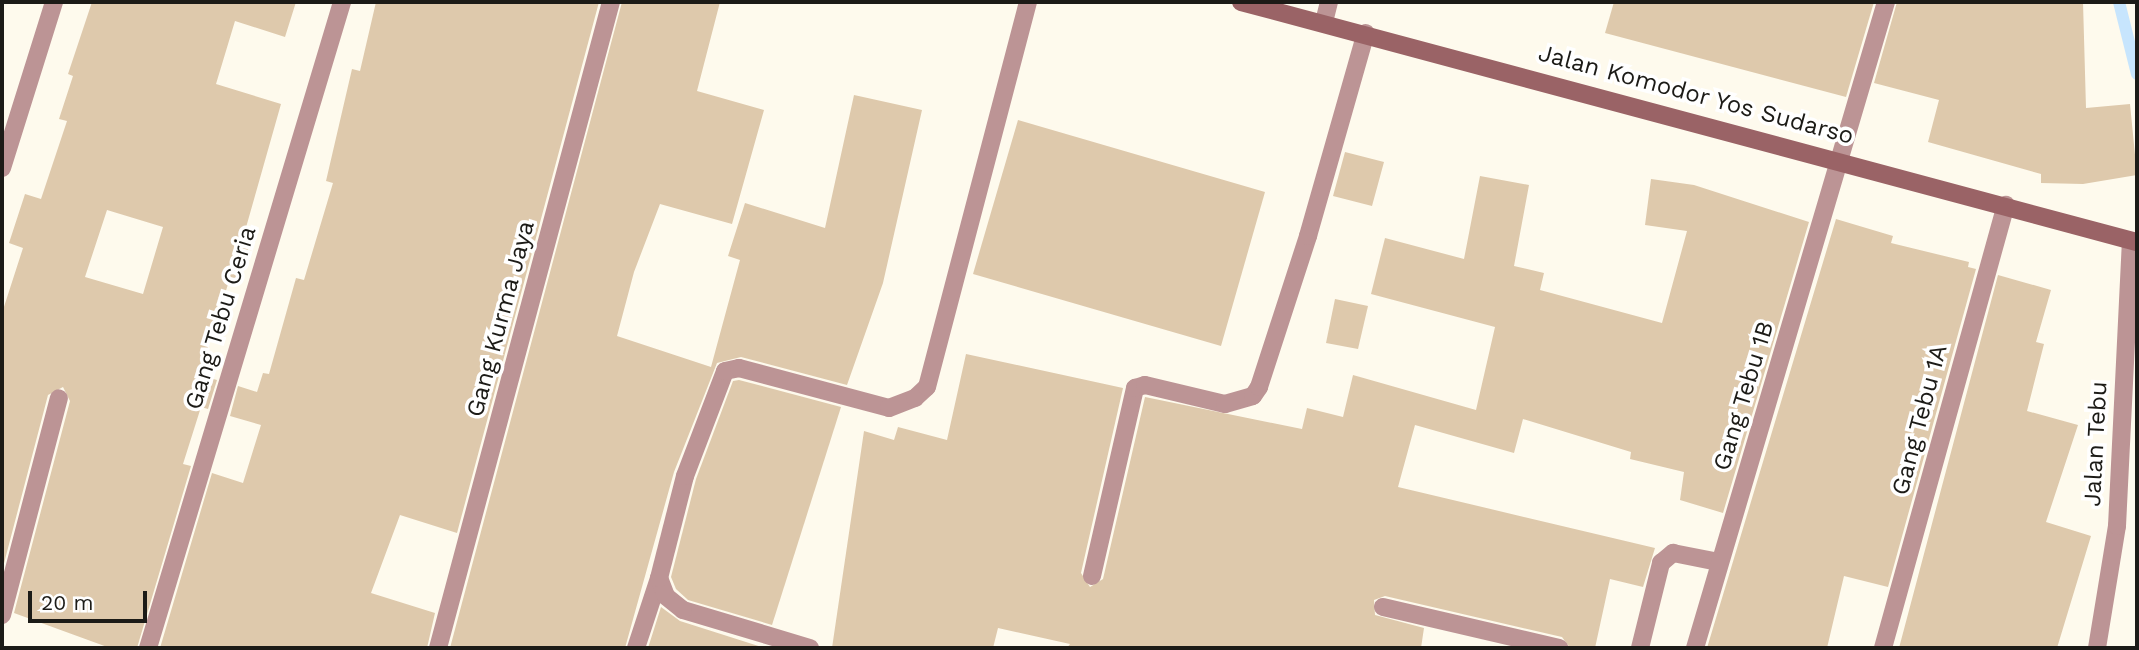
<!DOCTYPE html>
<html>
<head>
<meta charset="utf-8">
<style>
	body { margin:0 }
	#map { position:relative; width:2139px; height:650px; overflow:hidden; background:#fefaed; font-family:"Work Sans",sans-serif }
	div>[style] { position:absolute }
	.stream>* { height:12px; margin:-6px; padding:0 6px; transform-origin:6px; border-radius:6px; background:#c7e5fd }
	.building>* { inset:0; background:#dec9ac }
	.street>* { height:18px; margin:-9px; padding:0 9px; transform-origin:9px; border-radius:9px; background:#bc9495 }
	.secondary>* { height:18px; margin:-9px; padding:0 9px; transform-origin:9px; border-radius:9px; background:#9a6366 }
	span { translate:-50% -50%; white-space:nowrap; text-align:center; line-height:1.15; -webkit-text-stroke:7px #fff; paint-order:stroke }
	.street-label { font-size:24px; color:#1c1b17 }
	.frame { position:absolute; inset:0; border:4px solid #1c1b17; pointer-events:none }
	.scale { position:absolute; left:28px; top:591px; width:119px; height:32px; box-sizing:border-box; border:4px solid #1c1b17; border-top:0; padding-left:9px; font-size:21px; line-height:24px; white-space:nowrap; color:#1c1b17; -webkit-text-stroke:5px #fff; paint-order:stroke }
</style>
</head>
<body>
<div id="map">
	<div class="stream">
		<div style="left:2119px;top:2px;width:74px;rotate:76deg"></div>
	</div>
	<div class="building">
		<div style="clip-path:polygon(evenodd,92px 2px,296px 2px,285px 37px,235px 21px,216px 84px,281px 104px,245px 231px,253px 233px,239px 280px,230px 278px,199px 375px,217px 380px,208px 409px,201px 407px,183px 464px,191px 466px,137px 648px,110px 648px,14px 613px,70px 401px,63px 387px,48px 395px,2px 571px,2px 313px,23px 248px,9px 243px,25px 194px,41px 199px,67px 121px,59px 119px,73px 76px,68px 74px,92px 2px,107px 210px,163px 227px,143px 294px,85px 277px,107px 210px)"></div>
		<div style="clip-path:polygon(376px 2px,599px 2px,457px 533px,400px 515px,371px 593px,435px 613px,427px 648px,160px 648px,212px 473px,243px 483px,261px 425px,230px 416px,238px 386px,257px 392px,263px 373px,269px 374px,296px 278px,304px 280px,333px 183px,326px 181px,352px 69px,360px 71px)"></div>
		<div style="clip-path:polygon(622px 2px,720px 2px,697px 91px,764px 110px,732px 224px,660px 204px,634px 272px,617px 336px,711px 367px,740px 260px,728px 256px,745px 203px,825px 228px,854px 95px,922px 110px,883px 283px,847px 385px,741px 357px,717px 363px,674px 472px,625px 648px,450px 648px)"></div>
		<div style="clip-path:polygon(1614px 2px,1874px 2px,1846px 97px,1605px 33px)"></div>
		<div style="clip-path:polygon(1897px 2px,2083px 2px,2086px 108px,2130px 104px,2137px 175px,2083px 184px,2041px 183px,2041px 174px,1928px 142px,1939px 100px,1874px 83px)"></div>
		<div style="clip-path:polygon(1018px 120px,1265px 192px,1221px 346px,973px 274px)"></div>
		<div style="clip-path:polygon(1345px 152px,1384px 162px,1372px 206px,1333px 196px)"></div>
		<div style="clip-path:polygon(1480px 176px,1529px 185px,1514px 266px,1544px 273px,1540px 290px,1662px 323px,1687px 231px,1645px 225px,1651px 179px,1694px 185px,1809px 222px,1723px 513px,1680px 500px,1684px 472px,1630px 459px,1631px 452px,1523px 419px,1514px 453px,1415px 425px,1398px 487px,1655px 548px,1643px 587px,1610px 579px,1595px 648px,1570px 648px,1562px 637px,1385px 596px,1374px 600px,1375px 615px,1424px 628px,1421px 648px,1067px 648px,1070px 644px,998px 628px,993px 648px,832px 648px,864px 431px,894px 440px,898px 427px,947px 440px,966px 354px,1123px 388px,1081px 573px,1090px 587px,1103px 579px,1145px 397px,1302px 429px,1307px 408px,1343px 417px,1353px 375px,1476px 410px,1495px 327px,1371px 294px,1385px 238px,1464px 259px)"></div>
		<div style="clip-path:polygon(1836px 219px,1893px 236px,1891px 243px,1969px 262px,1968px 267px,1976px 269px,1888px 587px,1844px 576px,1827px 648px,1707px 648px)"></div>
		<div style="clip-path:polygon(1998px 275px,2051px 290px,2036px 342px,2044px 344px,2027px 411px,2078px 425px,2046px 522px,2091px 536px,2057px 648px,1899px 648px)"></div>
		<div style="clip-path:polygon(1335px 299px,1368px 306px,1358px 349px,1326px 343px)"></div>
		<div style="clip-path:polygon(739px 380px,841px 407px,772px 625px,688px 600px,676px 589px,671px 577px,696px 479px,733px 381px)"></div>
		<div style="clip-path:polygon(661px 607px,680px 621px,765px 648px,648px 648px)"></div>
	</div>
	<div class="street">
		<div style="left:1324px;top:22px;width:21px;rotate:-76deg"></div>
		<div style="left:2px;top:168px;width:174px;rotate:-72.6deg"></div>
		<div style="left:1092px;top:576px;width:193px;rotate:-77.1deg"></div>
		<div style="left:1135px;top:388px;width:10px;rotate:-17deg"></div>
		<div style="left:1145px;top:385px;width:82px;rotate:13.4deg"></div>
		<div style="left:1225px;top:404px;width:29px;rotate:-16deg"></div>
		<div style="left:1253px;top:396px;width:11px;rotate:-56deg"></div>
		<div style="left:1259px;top:387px;width:159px;rotate:-72deg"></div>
		<div style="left:1308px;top:236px;width:211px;rotate:-74.1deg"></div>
		<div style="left:1383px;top:607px;width:181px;rotate:13.1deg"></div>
		<div style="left:2px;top:615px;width:224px;rotate:-75.3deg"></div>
		<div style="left:148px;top:648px;width:675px;rotate:-73.28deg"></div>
		<div style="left:438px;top:648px;width:669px;rotate:-75.01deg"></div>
		<div style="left:636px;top:648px;width:74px;rotate:-71.8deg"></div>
		<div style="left:810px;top:648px;width:133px;rotate:-163.3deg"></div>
		<div style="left:683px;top:610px;width:22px;rotate:-141deg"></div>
		<div style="left:666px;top:596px;width:19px;rotate:-111deg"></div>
		<div style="left:659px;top:578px;width:105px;rotate:-75.7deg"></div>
		<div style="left:685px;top:476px;width:112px;rotate:-69.1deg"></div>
		<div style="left:725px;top:371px;width:14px;rotate:-12deg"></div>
		<div style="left:739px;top:368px;width:155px;rotate:14.9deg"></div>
		<div style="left:889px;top:408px;width:28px;rotate:-21deg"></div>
		<div style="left:915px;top:398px;width:16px;rotate:-43deg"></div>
		<div style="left:927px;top:387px;width:398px;rotate:-75.3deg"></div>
		<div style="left:1640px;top:648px;width:88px;rotate:-76.1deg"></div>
		<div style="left:1661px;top:563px;width:16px;rotate:-40deg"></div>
		<div style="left:1673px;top:553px;width:47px;rotate:11.1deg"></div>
		<div style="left:1695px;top:648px;width:674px;rotate:-73.53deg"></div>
		<div style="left:1883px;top:648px;width:460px;rotate:-74.5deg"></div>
		<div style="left:2097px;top:648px;width:124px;rotate:-80.7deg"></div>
		<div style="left:2117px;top:526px;width:285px;rotate:-87.2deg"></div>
	</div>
	<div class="secondary">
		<div style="left:1241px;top:2px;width:928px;rotate:15deg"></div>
	</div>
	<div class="street-label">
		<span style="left:1696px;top:95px;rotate:15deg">Jalan Komodor Yos Sudarso</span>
		<span style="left:221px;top:318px;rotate:-73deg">Gang Tebu Ceria</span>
		<span style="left:501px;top:319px;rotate:-75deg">Gang Kurma Jaya</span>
		<span style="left:1744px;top:396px;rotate:-73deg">Gang Tebu 1B</span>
		<span style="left:1920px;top:420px;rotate:-75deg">Gang Tebu 1A</span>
		<span style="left:2096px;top:444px;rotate:-87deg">Jalan Tebu</span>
	</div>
	<div class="frame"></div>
	<div class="scale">20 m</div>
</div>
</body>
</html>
